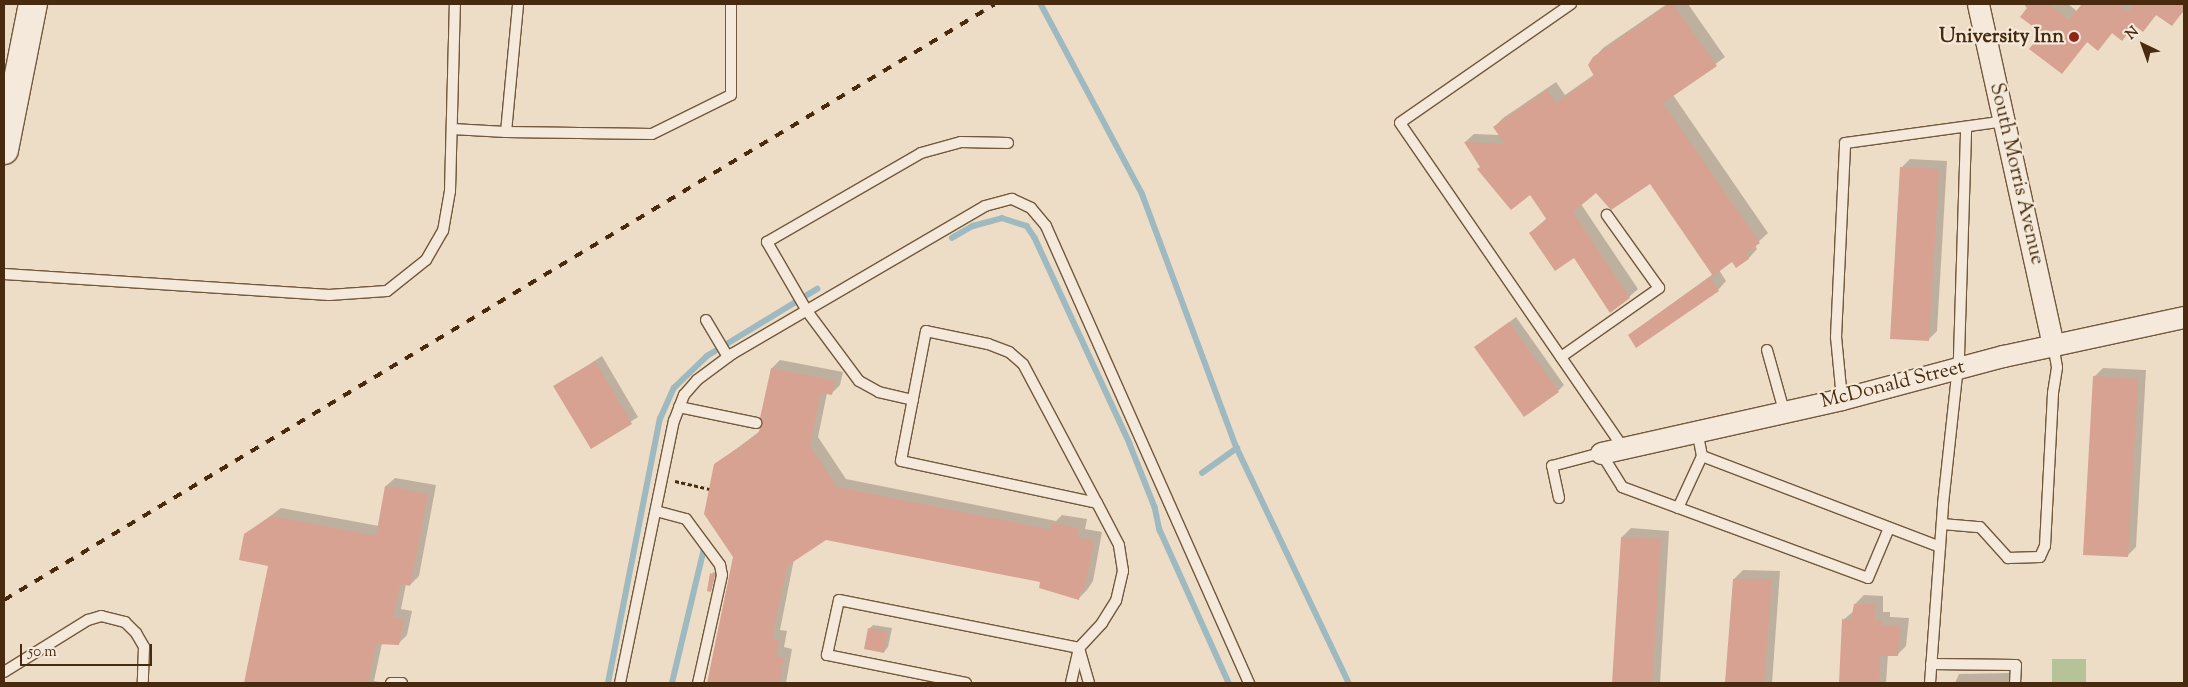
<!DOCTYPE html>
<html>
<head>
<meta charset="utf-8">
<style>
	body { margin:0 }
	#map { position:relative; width:2188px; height:687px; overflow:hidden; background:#eeddc6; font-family:"Sorts Mill Goudy",serif }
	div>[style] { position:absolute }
	.green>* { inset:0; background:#b6c297 }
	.shadow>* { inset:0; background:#0003 }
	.stream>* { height:5.5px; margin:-2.75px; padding:0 2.75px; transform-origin:2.75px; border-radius:2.75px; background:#9eb9bf }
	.building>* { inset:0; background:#d7a292 }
	.path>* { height:3px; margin-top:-1.5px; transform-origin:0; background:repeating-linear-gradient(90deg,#482b0e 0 4px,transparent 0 6.5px) }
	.roads { filter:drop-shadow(1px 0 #72583c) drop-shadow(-1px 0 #72583c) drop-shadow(0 1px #72583c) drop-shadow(0 -1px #72583c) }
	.service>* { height:10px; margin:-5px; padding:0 5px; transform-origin:5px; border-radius:5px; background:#f4e9da }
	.minor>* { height:21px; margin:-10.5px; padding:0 10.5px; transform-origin:10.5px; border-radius:10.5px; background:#f4e9da }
	.secondary>* { height:28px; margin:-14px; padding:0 14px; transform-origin:14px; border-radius:14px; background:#f4e9da }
	.rail>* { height:4px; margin-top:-2px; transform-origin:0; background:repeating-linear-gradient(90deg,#482b0e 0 9px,transparent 0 18px) }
	.dots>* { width:14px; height:14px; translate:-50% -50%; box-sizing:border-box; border:2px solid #f4e9da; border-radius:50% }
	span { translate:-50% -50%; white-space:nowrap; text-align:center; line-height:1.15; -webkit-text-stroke:4.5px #f4e9da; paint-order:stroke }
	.poi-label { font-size:20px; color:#482b0e; font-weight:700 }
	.right { translate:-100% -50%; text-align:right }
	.street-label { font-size:20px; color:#482b0e }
	.frame { position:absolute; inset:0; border:5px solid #482b0e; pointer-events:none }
	.north { position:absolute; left:2118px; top:20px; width:50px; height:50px; -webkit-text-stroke:4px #f4e9da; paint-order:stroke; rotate:318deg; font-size:14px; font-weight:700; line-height:20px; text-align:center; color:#482b0e }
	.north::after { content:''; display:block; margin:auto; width:18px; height:22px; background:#482b0e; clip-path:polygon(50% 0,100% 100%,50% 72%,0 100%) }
	.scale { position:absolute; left:20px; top:644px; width:132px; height:22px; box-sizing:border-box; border:2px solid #482b0e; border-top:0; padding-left:6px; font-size:15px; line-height:18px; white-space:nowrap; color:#482b0e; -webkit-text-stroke:4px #f4e9da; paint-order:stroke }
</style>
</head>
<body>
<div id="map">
	<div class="green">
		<div style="clip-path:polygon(2052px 659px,2086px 659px,2086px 683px,2052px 683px)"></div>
	</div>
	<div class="shadow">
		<div style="clip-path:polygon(1667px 4px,1688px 4px,1725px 57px,1673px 95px,1768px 233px,1755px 245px,1757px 249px,1749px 258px,1736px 266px,1732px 261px,1719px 270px,1726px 281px,1718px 290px,1629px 335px,1713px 274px,1650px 182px,1596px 191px,1581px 204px,1638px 289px,1629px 297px,1574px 256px,1530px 233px,1547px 218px,1531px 193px,1481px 167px,1465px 142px,1474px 134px,1500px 135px,1494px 127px,1503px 118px,1556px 82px,1565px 95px,1595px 74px,1594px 58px,1603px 48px)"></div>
		<div style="clip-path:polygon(2024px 4px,2068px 4px,2078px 12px,2084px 4px,2184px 4px,2184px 11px,2171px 25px,2157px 14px,2143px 30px,2135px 24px,2122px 39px,2113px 32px,2098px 49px,2088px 41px,2062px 72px,2043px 33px)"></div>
		<div style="clip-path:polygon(1910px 159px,1947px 161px,1937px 331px,1928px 340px,1901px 168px)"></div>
		<div style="clip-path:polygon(1516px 317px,1564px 385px,1558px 391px,1476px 347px)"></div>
		<div style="clip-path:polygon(602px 356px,638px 417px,591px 447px,555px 387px)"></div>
		<div style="clip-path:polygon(780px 360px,843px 372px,840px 385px,832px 393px,827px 393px,818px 437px,846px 479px,1056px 521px,1062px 515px,1087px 519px,1085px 529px,1102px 532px,1093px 581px,1087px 590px,1079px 598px,1041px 581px,826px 538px,794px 559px,780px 630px,787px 631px,784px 647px,792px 649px,786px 683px,709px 683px,734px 557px,715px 465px,760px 431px,772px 368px)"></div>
		<div style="clip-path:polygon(2103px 368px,2146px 370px,2136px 547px,2127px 556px,2094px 377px)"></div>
		<div style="clip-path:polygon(395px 478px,436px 485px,419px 576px,410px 585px,406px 584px,401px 609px,412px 611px,407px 635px,398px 644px,382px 643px,374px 681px,386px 683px,246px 683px,269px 565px,245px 535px,281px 508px,379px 526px,386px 486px)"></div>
		<div style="clip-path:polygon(1631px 528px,1669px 531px,1660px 683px,1614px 683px,1622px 537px)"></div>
		<div style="clip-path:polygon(1743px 570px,1780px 571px,1772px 683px,1726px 683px,1734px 579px)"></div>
		<div style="clip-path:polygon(713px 572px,716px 573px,711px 590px,712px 574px)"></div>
		<div style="clip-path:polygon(1864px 595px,1883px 596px,1883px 612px,1890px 612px,1890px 617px,1909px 618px,1906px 646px,1897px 655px,1888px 654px,1886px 683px,1840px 683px,1843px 620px,1854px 611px,1855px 604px)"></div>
		<div style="clip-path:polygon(873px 625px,892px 628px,888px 647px,884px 652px,869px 629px)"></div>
		<div style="clip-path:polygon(2011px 673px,2011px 683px,1955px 683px,1959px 674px)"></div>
	</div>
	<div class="stream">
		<div style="left:1041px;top:4px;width:214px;rotate:61.9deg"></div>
		<div style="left:1142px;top:193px;width:272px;rotate:69.6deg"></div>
		<div style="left:1237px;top:448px;width:260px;rotate:64.5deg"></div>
		<div style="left:952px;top:238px;width:24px;rotate:-30deg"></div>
		<div style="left:973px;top:226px;width:30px;rotate:-15deg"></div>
		<div style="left:1002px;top:218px;width:26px;rotate:18deg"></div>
		<div style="left:1027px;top:226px;width:14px;rotate:56deg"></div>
		<div style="left:1035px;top:238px;width:227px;rotate:65.2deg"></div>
		<div style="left:1130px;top:444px;width:68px;rotate:68.4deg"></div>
		<div style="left:1155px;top:507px;width:24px;rotate:78deg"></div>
		<div style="left:1160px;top:530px;width:168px;rotate:65.7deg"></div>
		<div style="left:1202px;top:473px;width:43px;rotate:-35.5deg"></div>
		<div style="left:608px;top:683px;width:269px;rotate:-78.9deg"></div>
		<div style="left:660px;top:419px;width:34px;rotate:-66deg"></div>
		<div style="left:674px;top:388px;width:46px;rotate:-44.1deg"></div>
		<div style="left:707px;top:356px;width:129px;rotate:-31.3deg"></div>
		<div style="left:672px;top:683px;width:142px;rotate:-76.6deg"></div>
	</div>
	<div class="building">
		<div style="clip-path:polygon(1669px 4px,1673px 4px,1717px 66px,1663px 103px,1760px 243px,1746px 253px,1749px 259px,1736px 268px,1732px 262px,1713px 276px,1650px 184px,1611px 210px,1596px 193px,1573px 212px,1630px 298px,1610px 313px,1574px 258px,1555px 271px,1529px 233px,1547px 220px,1530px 195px,1511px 210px,1477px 169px,1480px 167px,1464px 142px,1505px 144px,1493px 127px,1547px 90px,1556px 103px,1594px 76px,1588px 65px,1593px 57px)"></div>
		<div style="clip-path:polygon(2030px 4px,2048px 4px,2069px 20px,2082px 4px,2117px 4px,2128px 12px,2134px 4px,2184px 4px,2184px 10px,2172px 26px,2156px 15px,2143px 32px,2134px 25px,2122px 41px,2112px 33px,2098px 51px,2087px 42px,2062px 74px,2029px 49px,2042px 33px,2020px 17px)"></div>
		<div style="clip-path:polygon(1900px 167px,1939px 169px,1929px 341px,1890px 339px)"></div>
		<div style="clip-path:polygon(1710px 277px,1719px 291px,1636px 348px,1628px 335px)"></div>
		<div style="clip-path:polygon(1509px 322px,1559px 392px,1524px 417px,1474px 347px)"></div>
		<div style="clip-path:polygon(595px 361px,632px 424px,591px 449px,553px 386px)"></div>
		<div style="clip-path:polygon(771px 368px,835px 381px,832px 395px,821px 393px,810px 446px,837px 487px,1051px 530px,1052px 523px,1079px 528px,1077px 537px,1094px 541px,1084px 591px,1081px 590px,1079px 600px,1039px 588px,1040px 582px,826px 540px,787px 566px,772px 638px,779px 640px,776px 656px,784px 658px,779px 683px,707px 683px,733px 557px,704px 514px,714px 464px,757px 435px,761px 427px,760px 418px)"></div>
		<div style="clip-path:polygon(2093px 376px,2138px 379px,2128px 557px,2083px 555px)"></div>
		<div style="clip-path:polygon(385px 486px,428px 494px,410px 586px,400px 584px,393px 618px,404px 619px,399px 645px,376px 644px,368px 683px,244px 683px,268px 566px,239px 560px,244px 534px,271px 516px,376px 536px)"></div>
		<div style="clip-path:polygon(1621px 537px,1661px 539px,1652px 683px,1612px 683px)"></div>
		<div style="clip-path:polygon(710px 573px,715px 575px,711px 592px,707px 591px)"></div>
		<div style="clip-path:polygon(1733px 579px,1772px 579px,1764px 683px,1725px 683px)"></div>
		<div style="clip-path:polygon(1854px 604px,1875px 604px,1875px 621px,1882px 620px,1882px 625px,1900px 626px,1898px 656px,1880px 656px,1879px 683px,1839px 683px,1842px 619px,1851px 620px)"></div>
		<div style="clip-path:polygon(868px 628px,888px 632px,884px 653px,864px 649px)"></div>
	</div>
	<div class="path">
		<div style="left:675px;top:481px;width:35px;rotate:13deg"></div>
	</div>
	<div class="roads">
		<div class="service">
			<div style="left:1571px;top:4px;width:208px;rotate:145.2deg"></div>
			<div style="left:1400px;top:123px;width:393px;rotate:55.5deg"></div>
			<div style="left:452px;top:129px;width:54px;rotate:3.2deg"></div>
			<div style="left:506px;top:132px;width:129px;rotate:-84.6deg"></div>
			<div style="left:506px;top:132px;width:146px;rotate:0.8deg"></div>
			<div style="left:652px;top:134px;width:88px;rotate:-26.3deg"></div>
			<div style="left:731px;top:95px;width:91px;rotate:-90deg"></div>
			<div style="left:4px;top:274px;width:326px;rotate:3.7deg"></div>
			<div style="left:329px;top:295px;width:58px;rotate:-3.9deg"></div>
			<div style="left:387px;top:291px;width:50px;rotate:-38.5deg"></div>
			<div style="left:426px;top:260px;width:34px;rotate:-60deg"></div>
			<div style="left:443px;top:231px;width:41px;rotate:-80.1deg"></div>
			<div style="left:450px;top:191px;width:187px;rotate:-88.5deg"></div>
			<div style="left:706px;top:320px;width:43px;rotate:59.3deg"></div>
			<div style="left:1767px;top:350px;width:63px;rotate:74.4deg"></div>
			<div style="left:1561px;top:357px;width:120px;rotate:-35.1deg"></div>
			<div style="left:1659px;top:288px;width:90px;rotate:-125.5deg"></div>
			<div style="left:1842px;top:399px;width:62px;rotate:-95.5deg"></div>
			<div style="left:1836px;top:337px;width:194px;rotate:-87.3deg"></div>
			<div style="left:1845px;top:143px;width:162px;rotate:-7.8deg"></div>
			<div style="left:913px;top:400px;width:35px;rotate:-167deg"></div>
			<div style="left:879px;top:392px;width:23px;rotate:-151deg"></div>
			<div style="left:859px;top:381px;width:87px;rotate:-126.6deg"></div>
			<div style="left:807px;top:311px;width:80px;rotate:-120.1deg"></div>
			<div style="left:767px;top:242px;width:178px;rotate:-30deg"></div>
			<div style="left:921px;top:153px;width:41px;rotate:-15.4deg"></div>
			<div style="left:961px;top:142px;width:47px;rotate:1.2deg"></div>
			<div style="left:679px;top:407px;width:79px;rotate:11.7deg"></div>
			<div style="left:1702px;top:456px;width:255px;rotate:20.9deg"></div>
			<div style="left:1559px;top:498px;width:33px;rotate:-102deg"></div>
			<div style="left:1552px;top:466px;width:51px;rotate:-14.9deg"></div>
			<div style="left:1601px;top:453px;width:40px;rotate:58deg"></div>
			<div style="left:1622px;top:487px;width:262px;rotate:20.3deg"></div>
			<div style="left:1868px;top:578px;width:54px;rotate:-67.2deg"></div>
			<div style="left:1678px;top:508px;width:57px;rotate:-65.2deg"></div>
			<div style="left:1702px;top:456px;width:25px;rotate:-101deg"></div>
			<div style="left:656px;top:511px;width:31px;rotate:15deg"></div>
			<div style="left:686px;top:519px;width:57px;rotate:53.5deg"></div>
			<div style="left:720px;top:565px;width:10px;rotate:79deg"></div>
			<div style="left:722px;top:575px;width:111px;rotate:102.5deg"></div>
			<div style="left:1942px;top:524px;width:38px;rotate:5deg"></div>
			<div style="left:1980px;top:527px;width:42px;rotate:47.9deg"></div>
			<div style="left:2008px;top:558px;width:32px;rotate:-2deg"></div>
			<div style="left:2040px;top:557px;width:12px;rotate:-66deg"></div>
			<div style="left:2045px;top:546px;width:153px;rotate:-87deg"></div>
			<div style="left:2053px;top:393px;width:26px;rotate:-81deg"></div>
			<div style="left:2057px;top:367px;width:23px;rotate:-100deg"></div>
			<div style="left:1931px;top:664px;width:85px;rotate:0.7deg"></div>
			<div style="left:2016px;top:665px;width:18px;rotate:93deg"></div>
			<div style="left:4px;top:672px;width:99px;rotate:-31.8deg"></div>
			<div style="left:88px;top:620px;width:14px;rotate:-17deg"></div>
			<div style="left:101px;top:616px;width:25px;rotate:14deg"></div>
			<div style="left:125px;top:622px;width:16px;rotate:45deg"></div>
			<div style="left:136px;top:633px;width:16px;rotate:60deg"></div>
			<div style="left:144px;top:647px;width:36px;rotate:92deg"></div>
			<div style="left:391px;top:683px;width:11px"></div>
			<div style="left:620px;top:683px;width:268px;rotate:-78.4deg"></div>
			<div style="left:674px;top:421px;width:28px;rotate:-69deg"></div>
			<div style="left:684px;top:395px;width:20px;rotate:-49deg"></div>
			<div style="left:697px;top:380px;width:44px;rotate:-36.6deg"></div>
			<div style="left:732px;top:354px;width:293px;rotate:-30.3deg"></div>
			<div style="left:985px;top:206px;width:28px;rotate:-15deg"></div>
			<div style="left:1012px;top:199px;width:21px;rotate:25deg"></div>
			<div style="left:1031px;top:208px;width:23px;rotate:50deg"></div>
			<div style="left:1046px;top:226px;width:500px;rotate:66.05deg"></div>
			<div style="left:966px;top:683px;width:142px;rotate:-168.6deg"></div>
			<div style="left:827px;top:655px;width:56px;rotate:-77.7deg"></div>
			<div style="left:839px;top:600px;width:245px;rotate:11.3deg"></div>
			<div style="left:1079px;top:648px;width:36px;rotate:103deg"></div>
			<div style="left:1089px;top:683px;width:36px;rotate:-106deg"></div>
			<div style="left:1079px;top:648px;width:34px;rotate:-47deg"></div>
			<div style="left:1102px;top:623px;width:26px;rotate:-58deg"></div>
			<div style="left:1116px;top:601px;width:31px;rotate:-77deg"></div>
			<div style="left:1123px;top:571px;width:26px;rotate:-99deg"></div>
			<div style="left:1119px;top:545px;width:47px;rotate:-117.6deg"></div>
			<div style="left:1097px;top:503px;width:157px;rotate:-118deg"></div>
			<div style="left:1023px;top:364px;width:18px;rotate:-139deg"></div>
			<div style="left:1009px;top:352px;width:22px;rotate:-159deg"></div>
			<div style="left:988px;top:344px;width:63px;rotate:-168.2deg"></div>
			<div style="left:926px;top:331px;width:132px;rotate:100.9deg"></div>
			<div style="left:901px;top:461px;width:200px;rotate:12.1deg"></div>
			<div style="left:1930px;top:683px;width:179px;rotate:-85.8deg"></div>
			<div style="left:1943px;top:504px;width:149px;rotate:-83.8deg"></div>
			<div style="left:1959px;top:356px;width:228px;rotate:-88.2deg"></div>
		</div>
		<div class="minor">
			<div style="left:1978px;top:4px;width:348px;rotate:77.6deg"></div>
			<div style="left:1601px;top:453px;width:247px;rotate:-12.6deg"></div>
			<div style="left:1842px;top:399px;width:167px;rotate:-15deg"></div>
			<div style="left:2003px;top:356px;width:185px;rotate:-12.2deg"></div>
		</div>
		<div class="secondary">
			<div style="left:4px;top:150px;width:149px;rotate:-78.8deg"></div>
		</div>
	</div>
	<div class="rail">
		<div style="left:4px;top:600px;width:1156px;rotate:-31.02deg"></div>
	</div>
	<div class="dots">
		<div style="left:2074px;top:37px;background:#8f2418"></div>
	</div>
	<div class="poi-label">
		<span class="right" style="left:2064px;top:37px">University Inn</span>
	</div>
	<div class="street-label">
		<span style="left:2016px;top:174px;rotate:77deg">South Morris Avenue</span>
		<span style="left:1893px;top:385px;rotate:-14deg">McDonald Street</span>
	</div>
	<div class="frame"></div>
	<div class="north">N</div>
	<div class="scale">50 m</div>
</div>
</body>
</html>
